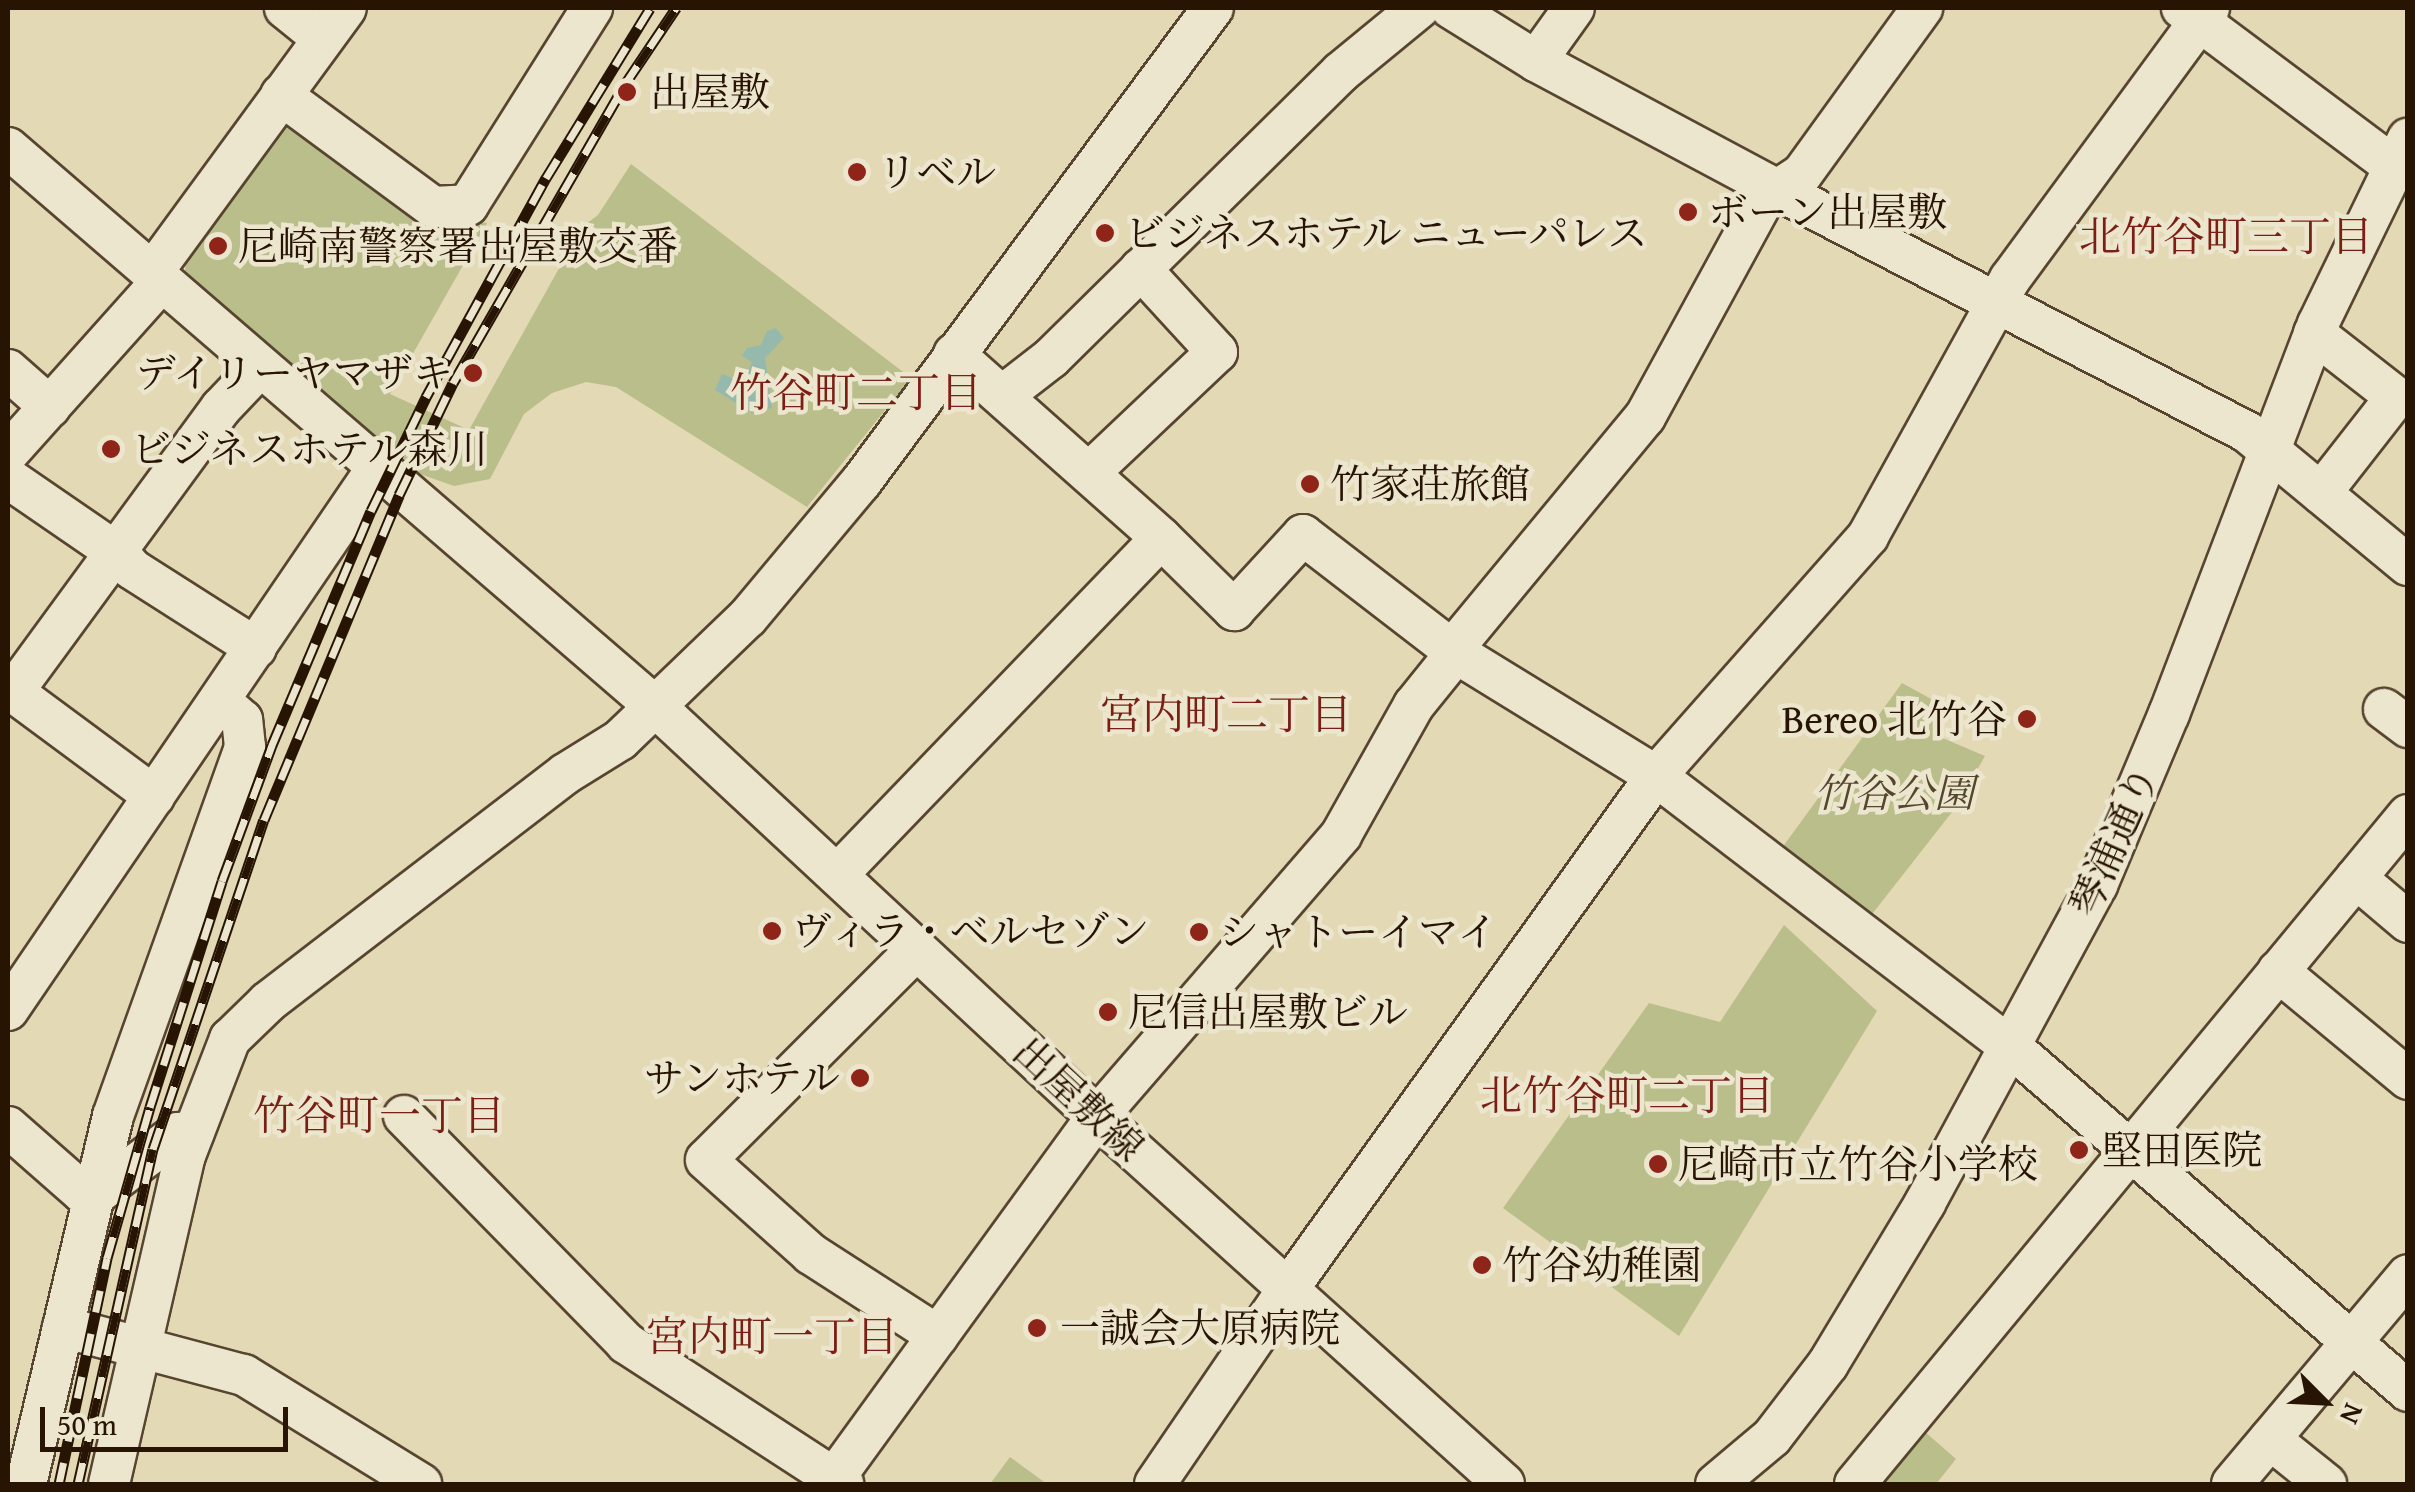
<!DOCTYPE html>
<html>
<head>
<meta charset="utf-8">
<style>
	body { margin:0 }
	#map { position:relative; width:2415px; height:1492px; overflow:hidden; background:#e3d9b5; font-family:"Gentium Book Plus","Noto Serif JP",serif }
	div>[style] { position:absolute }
	.green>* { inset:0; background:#b9be8a }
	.water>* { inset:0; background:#95baad }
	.roads { filter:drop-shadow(2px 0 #574530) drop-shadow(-2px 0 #574530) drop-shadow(0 2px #574530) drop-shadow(0 -2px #574530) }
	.minor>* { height:40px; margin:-20px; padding:0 20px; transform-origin:20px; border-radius:20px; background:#ede6cf }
	.rail>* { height:11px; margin-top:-5.5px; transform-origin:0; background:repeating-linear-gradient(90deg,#ede6cf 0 22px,#281403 0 44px); box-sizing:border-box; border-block:2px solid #281403 }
	.dots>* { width:28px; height:28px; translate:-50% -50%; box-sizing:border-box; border:5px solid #ede6cf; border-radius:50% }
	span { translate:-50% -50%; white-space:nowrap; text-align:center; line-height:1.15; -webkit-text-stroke:9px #ede6cf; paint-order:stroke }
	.poi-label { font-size:40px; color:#281403 }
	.left { translate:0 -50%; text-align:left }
	.right { translate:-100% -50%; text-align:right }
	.park-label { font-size:40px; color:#54472c; font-style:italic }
	.street-label { font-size:40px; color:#281403 }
	.neighbourhood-label { font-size:42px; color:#7a1f14 }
	.frame { position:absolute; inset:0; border:10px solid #281403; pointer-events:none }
	.north { position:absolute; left:2275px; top:1352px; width:100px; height:100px; -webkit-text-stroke:8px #ede6cf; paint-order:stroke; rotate:114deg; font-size:28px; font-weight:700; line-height:40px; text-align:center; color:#281403 }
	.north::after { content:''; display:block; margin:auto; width:35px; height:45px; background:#281403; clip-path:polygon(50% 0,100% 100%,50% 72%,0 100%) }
	.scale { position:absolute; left:40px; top:1407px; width:248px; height:45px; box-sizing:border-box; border:5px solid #281403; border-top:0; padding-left:12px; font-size:30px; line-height:35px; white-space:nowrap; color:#281403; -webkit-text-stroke:8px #ede6cf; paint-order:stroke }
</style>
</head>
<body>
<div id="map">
	<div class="green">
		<div style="clip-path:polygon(292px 122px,461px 218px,487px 223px,390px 394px,469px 430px,582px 227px,598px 215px,631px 164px,911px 378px,807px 507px,616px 387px,586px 382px,552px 393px,524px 414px,490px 479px,454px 486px,406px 469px,185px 275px,186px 256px,281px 128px)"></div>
		<div style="clip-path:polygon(1902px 683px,1944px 706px,1933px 734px,1985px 756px,1956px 807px,1869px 918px,1779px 852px)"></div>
		<div style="clip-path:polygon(1784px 925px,1877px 1011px,1679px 1336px,1503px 1208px,1649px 1003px,1720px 1022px)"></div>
		<div style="clip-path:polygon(1924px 1431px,1956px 1459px,1936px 1484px,1880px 1484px)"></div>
		<div style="clip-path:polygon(1010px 1457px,1047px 1484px,990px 1484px)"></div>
	</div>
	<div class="water">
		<div style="clip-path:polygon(776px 328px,784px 338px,765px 358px,772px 408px,752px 413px,715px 390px,722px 374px,743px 382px,752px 362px,742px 356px,747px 348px,761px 345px,767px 331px)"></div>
	</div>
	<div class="roads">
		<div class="minor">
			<div style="left:285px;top:8px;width:48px;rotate:39deg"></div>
			<div style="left:1451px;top:8px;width:100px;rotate:31.9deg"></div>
			<div style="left:1536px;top:61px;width:274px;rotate:28.1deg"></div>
			<div style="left:1778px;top:190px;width:528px;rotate:27.29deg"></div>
			<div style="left:2247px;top:432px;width:209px;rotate:39.6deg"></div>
			<div style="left:2182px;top:8px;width:264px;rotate:36.8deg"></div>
			<div style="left:1536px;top:61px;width:65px;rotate:-54.4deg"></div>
			<div style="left:281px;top:95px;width:189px;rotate:36.4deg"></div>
			<div style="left:433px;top:207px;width:35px;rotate:-3deg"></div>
			<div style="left:468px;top:205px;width:233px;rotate:-57.8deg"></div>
			<div style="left:8px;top:148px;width:857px;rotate:40.79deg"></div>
			<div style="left:657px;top:708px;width:601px;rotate:42.91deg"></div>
			<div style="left:1097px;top:1117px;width:548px;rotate:42.04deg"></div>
			<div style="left:152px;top:273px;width:328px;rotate:-53.8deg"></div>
			<div style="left:2314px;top:333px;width:104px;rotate:38deg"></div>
			<div style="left:2396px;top:397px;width:122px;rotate:128deg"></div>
			<div style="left:954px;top:354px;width:277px;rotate:41.6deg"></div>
			<div style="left:1161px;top:538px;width:103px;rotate:44.6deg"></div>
			<div style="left:1234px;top:610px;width:102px;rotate:-47.4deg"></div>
			<div style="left:1303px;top:535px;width:193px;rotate:37.6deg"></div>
			<div style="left:1456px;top:653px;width:235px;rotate:31.6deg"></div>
			<div style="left:1656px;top:776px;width:447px;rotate:37.4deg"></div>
			<div style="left:2011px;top:1047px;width:525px;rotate:40.91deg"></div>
			<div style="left:8px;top:370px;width:56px;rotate:41.4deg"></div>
			<div style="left:1002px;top:396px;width:62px;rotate:-37.8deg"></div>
			<div style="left:1051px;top:358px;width:407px;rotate:-44.6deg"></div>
			<div style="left:1341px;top:72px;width:101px;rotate:-39.4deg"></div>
			<div style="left:8px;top:453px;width:231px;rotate:-48.2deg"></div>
			<div style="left:1089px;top:473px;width:176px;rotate:-43.4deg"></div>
			<div style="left:1217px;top:352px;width:113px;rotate:-132.5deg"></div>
			<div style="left:8px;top:478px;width:136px;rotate:34.5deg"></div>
			<div style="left:120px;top:555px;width:18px;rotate:49deg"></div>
			<div style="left:132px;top:569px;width:147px;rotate:32.5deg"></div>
			<div style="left:1452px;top:650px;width:303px;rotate:-50.4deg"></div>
			<div style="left:1645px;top:417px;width:248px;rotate:-61.4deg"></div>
			<div style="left:1764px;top:199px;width:45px;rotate:-33.3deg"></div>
			<div style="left:1802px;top:174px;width:205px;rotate:-54.1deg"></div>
			<div style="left:8px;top:688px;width:182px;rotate:36.5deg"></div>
			<div style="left:13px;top:692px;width:352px;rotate:-53.8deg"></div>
			<div style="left:221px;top:408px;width:55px;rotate:-46.5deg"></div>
			<div style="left:2384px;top:709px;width:30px;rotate:37deg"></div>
			<div style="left:837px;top:875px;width:467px;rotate:-46.1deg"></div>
			<div style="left:2356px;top:878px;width:68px;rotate:40.2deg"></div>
			<div style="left:917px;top:949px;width:298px;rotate:135deg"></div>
			<div style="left:706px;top:1160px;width:141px;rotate:41.8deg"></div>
			<div style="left:811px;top:1254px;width:151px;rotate:32.8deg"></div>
			<div style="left:2278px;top:971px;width:169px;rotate:39.7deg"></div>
			<div style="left:8px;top:1010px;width:656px;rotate:-55.75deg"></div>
			<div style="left:404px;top:1116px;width:318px;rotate:45.6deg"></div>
			<div style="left:626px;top:1343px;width:259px;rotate:33deg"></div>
			<div style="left:8px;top:1127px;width:100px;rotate:41.3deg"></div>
			<div style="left:83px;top:1193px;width:11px;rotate:15deg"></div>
			<div style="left:94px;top:1196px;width:105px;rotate:-36.9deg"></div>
			<div style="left:178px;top:1133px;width:16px;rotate:-4deg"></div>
			<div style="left:63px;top:1327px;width:187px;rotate:14.9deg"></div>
			<div style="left:244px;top:1375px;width:208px;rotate:31.6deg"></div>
			<div style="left:2270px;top:1439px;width:72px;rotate:38.8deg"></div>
			<div style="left:26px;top:1484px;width:378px;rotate:-76.7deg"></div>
			<div style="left:113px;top:1116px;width:392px;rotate:-70.3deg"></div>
			<div style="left:245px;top:747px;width:27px;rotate:-96deg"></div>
			<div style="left:242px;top:720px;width:29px;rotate:-139deg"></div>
			<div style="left:109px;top:1484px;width:335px;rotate:-77deg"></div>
			<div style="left:184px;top:1158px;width:128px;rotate:-68.9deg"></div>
			<div style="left:230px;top:1039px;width:53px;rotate:-44.2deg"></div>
			<div style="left:268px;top:1002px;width:374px;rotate:-37.5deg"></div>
			<div style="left:565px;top:774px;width:65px;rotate:-31.7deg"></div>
			<div style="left:620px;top:740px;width:178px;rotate:-43.9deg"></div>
			<div style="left:748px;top:617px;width:176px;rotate:-50.1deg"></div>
			<div style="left:861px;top:482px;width:590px;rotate:-53.4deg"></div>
			<div style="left:830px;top:1484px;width:454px;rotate:-54deg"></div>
			<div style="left:1097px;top:1117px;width:373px;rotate:-49.1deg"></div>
			<div style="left:1341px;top:835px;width:149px;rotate:-60.7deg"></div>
			<div style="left:1414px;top:705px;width:67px;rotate:-51.1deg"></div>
			<div style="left:1155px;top:1484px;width:236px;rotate:-55.7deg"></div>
			<div style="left:1288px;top:1289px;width:631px;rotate:-54.35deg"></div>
			<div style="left:1656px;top:776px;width:320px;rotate:-48.5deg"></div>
			<div style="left:1868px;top:536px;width:294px;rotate:-61.1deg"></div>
			<div style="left:2010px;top:279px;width:336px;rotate:-53.7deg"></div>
			<div style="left:1716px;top:1484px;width:73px;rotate:-40deg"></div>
			<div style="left:1772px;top:1437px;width:92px;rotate:-52.5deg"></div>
			<div style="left:1828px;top:1364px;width:188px;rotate:-58.9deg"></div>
			<div style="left:1925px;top:1203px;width:362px;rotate:-61.6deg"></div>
			<div style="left:2097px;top:885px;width:186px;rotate:-67.2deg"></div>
			<div style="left:2169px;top:714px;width:417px;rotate:-69.1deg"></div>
			<div style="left:2318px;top:324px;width:206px;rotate:-64.1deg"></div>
			<div style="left:1855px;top:1484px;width:868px;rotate:-50.42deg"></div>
			<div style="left:2232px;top:1484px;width:273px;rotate:-49.9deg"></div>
		</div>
	</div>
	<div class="rail">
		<div style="left:59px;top:1484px;width:231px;rotate:-78deg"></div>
		<div style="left:107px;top:1258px;width:157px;rotate:-74.1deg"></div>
		<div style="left:150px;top:1107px;width:237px;rotate:-72.3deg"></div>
		<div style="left:222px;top:881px;width:145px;rotate:-69.8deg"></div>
		<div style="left:272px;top:745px;width:254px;rotate:-67.1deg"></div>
		<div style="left:371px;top:511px;width:127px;rotate:-64.2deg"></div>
		<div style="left:426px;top:397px;width:250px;rotate:-61.3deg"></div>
		<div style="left:546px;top:178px;width:199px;rotate:-58.5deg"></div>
		<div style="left:78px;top:1484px;width:343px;rotate:-77.4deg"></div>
		<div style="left:153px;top:1149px;width:347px;rotate:-71.4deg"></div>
		<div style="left:264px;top:820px;width:352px;rotate:-67.4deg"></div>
		<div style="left:399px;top:495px;width:124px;rotate:-64.3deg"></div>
		<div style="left:453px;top:383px;width:345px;rotate:-60.1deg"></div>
		<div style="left:625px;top:84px;width:92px;rotate:-56.1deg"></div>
	</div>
	<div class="dots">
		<div style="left:627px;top:92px;background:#8f2418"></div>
		<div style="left:857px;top:172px;background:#8f2418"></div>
		<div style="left:1688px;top:212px;background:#8f2418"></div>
		<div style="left:1105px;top:233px;background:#8f2418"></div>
		<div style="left:218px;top:246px;background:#8f2418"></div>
		<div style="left:473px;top:373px;background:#8f2418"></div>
		<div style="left:111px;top:449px;background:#8f2418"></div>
		<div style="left:1310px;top:484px;background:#8f2418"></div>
		<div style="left:2027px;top:719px;background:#8f2418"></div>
		<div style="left:772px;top:931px;background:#8f2418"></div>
		<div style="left:1199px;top:932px;background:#8f2418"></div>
		<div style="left:1108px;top:1012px;background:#8f2418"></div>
		<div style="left:860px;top:1078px;background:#8f2418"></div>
		<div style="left:2079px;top:1150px;background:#8f2418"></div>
		<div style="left:1658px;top:1164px;background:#8f2418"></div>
		<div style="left:1482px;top:1265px;background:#8f2418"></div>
		<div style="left:1037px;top:1328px;background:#8f2418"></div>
	</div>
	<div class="poi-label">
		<span class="left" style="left:650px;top:92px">出屋敷</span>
		<span class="left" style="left:877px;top:172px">リベル</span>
		<span class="left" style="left:1708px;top:212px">ボーン出屋敷</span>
		<span class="left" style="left:1125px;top:233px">ビジネスホテル ニューパレス</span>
		<span class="left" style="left:238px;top:246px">尼崎南警察署出屋敷交番</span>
		<span class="right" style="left:453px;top:373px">デイリーヤマザキ</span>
		<span class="left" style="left:131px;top:449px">ビジネスホテル森川</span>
		<span class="left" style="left:1330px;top:484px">竹家荘旅館</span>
		<span class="right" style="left:2007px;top:719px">Bereo 北竹谷</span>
		<span class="left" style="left:792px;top:931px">ヴィラ・ベルセゾン</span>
		<span class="left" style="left:1219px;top:932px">シャトーイマイ</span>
		<span class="left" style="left:1128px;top:1012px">尼信出屋敷ビル</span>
		<span class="right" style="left:840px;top:1078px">サンホテル</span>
		<span class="left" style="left:2102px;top:1150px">堅田医院</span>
		<span class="left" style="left:1678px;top:1164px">尼崎市立竹谷小学校</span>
		<span class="left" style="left:1502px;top:1265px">竹谷幼稚園</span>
		<span class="left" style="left:1060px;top:1328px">一誠会大原病院</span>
	</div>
	<div class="park-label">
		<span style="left:1894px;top:793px">竹谷公園</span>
	</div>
	<div class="street-label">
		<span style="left:2114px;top:841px;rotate:-66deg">琴浦通り</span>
		<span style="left:1079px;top:1099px;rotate:43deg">出屋敷線</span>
	</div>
	<div class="neighbourhood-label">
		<span style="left:2226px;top:236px">北竹谷町三丁目</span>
		<span style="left:856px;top:392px">竹谷町二丁目</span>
		<span style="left:1226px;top:714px">宮内町二丁目</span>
		<span style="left:1627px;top:1095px">北竹谷町二丁目</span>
		<span style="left:379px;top:1115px">竹谷町一丁目</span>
		<span style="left:772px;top:1336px">宮内町一丁目</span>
	</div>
	<div class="frame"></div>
	<div class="north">N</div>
	<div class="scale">50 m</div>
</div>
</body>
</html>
